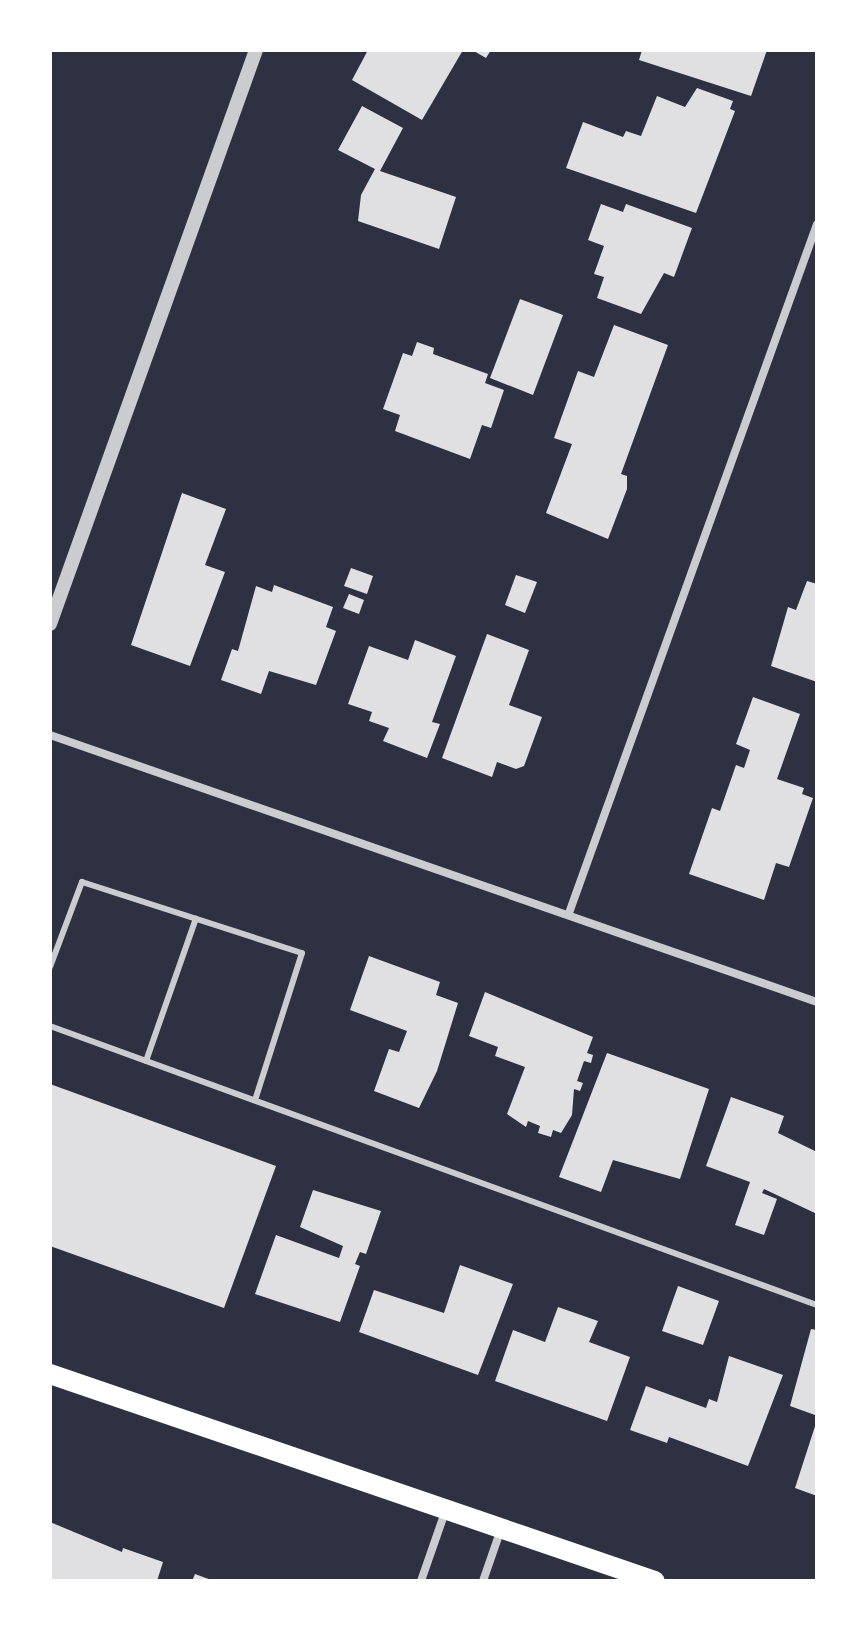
<!DOCTYPE html>
<html>
<head>
<meta charset="utf-8">
<style>
	body { margin:0 }
	#map { position:relative; width:867px; height:1631px; overflow:hidden; background:#2d3142; font-family:"Roboto Serif",serif }
	div>[style] { position:absolute }
	.building>* { inset:0; background:#e0e0e3 }
	.service>* { height:6px; margin:-3px; padding:0 3px; transform-origin:3px; border-radius:3px; background:#caccd0 }
	.minor>* { height:8px; margin:-4px; padding:0 4px; transform-origin:4px; border-radius:4px; background:#caccd0 }
	.tertiary>* { height:14px; margin:-7px; padding:0 7px; transform-origin:7px; border-radius:7px; background:#caccd0 }
	.primary>* { height:20px; margin:-10px; padding:0 10px; transform-origin:10px; border-radius:10px; background:#fff }
	span { translate:-50% -50%; white-space:nowrap; text-align:center; line-height:1.15; -webkit-text-stroke:7px #fff; paint-order:stroke }
	.frame { position:absolute; inset:0; border:52px solid #fff; pointer-events:none }
</style>
</head>
<body>
<div id="map">
	<div class="building">
		<div style="clip-path:polygon(368px 50px,463px 50px,422px 120px,352px 80px)"></div>
		<div style="clip-path:polygon(472px 50px,491px 50px,486px 58px)"></div>
		<div style="clip-path:polygon(642px 50px,767px 50px,751px 96px,639px 60px)"></div>
		<div style="clip-path:polygon(697px 88px,733px 101px,730px 109px,735px 111px,696px 213px,566px 168px,583px 122px,623px 137px,626px 131px,641px 136px,657px 96px,685px 107px)"></div>
		<div style="clip-path:polygon(362px 106px,403px 128px,380px 171px,456px 197px,439px 249px,358px 221px,361px 195px,375px 169px,338px 150px)"></div>
		<div style="clip-path:polygon(601px 204px,623px 212px,626px 204px,692px 228px,674px 277px,664px 273px,641px 314px,597px 298px,604px 277px,594px 274px,604px 246px,588px 240px)"></div>
		<div style="clip-path:polygon(520px 299px,563px 315px,533px 395px,490px 378px)"></div>
		<div style="clip-path:polygon(614px 325px,668px 345px,621px 474px,627px 476px,627px 489px,608px 539px,546px 513px,572px 444px,554px 438px,578px 371px,594px 377px)"></div>
		<div style="clip-path:polygon(417px 342px,434px 348px,433px 354px,488px 374px,485px 383px,504px 390px,491px 428px,482px 425px,470px 459px,395px 431px,400px 415px,383px 409px,403px 353px,412px 356px)"></div>
		<div style="clip-path:polygon(182px 493px,226px 509px,205px 565px,225px 572px,190px 666px,131px 645px)"></div>
		<div style="clip-path:polygon(351px 568px,373px 576px,367px 594px,344px 586px)"></div>
		<div style="clip-path:polygon(516px 575px,537px 582px,525px 613px,505px 605px)"></div>
		<div style="clip-path:polygon(807px 581px,817px 584px,817px 682px,771px 666px,788px 607px,796px 610px)"></div>
		<div style="clip-path:polygon(274px 585px,333px 607px,326px 627px,336px 631px,316px 685px,269px 671px,261px 694px,221px 680px,232px 649px,238px 651px,256px 586px,272px 592px)"></div>
		<div style="clip-path:polygon(349px 594px,364px 600px,359px 614px,343px 608px)"></div>
		<div style="clip-path:polygon(487px 634px,529px 650px,509px 705px,542px 717px,524px 766px,516px 769px,497px 762px,492px 777px,442px 758px)"></div>
		<div style="clip-path:polygon(415px 640px,456px 656px,432px 722px,440px 724px,427px 758px,383px 741px,389px 728px,369px 721px,372px 712px,348px 704px,369px 646px,408px 660px)"></div>
		<div style="clip-path:polygon(753px 697px,800px 714px,777px 779px,804px 788px,802px 794px,813px 798px,789px 867px,776px 863px,764px 900px,689px 874px,712px 808px,720px 811px,736px 765px,744px 768px,750px 750px,736px 744px)"></div>
		<div style="clip-path:polygon(369px 956px,440px 982px,436px 995px,458px 1003px,437px 1071px,419px 1108px,374px 1091px,389px 1049px,399px 1052px,407px 1031px,350px 1010px)"></div>
		<div style="clip-path:polygon(485px 992px,593px 1037px,587px 1053px,593px 1055px,591px 1063px,584px 1061px,577px 1081px,583px 1083px,580px 1091px,574px 1089px,572px 1115px,561px 1133px,553px 1130px,551px 1137px,538px 1133px,540px 1126px,528px 1121px,526px 1127px,507px 1114px,525px 1067px,495px 1056px,498px 1047px,469px 1036px)"></div>
		<div style="clip-path:polygon(607px 1053px,709px 1089px,680px 1179px,613px 1160px,601px 1192px,559px 1177px)"></div>
		<div style="clip-path:polygon(50px 1084px,276px 1166px,224px 1308px,50px 1246px)"></div>
		<div style="clip-path:polygon(731px 1097px,784px 1116px,778px 1133px,817px 1152px,817px 1214px,764px 1189px,762px 1193px,777px 1199px,764px 1235px,735px 1225px,750px 1182px,706px 1166px)"></div>
		<div style="clip-path:polygon(313px 1190px,381px 1211px,366px 1254px,360px 1252px,355px 1264px,360px 1266px,340px 1322px,255px 1294px,276px 1235px,339px 1258px,343px 1246px,300px 1227px)"></div>
		<div style="clip-path:polygon(460px 1265px,513px 1284px,478px 1375px,359px 1332px,374px 1290px,444px 1313px)"></div>
		<div style="clip-path:polygon(678px 1286px,719px 1301px,703px 1345px,662px 1331px)"></div>
		<div style="clip-path:polygon(558px 1307px,598px 1321px,589px 1342px,630px 1357px,607px 1421px,495px 1381px,513px 1330px,545px 1342px)"></div>
		<div style="clip-path:polygon(811px 1329px,817px 1330px,815px 1415px,790px 1406px)"></div>
		<div style="clip-path:polygon(729px 1356px,783px 1375px,748px 1466px,669px 1437px,667px 1443px,630px 1430px,646px 1386px,706px 1408px,709px 1399px,717px 1402px)"></div>
		<div style="clip-path:polygon(817px 1420px,817px 1496px,795px 1488px)"></div>
		<div style="clip-path:polygon(50px 1522px,122px 1552px,123px 1548px,163px 1562px,157px 1581px,50px 1581px)"></div>
		<div style="clip-path:polygon(195px 1574px,214px 1581px,192px 1581px)"></div>
	</div>
	<div class="service">
		<div style="left:50px;top:967px;width:91px;rotate:-69.4deg"></div>
		<div style="left:82px;top:882px;width:231px;rotate:17.9deg"></div>
		<div style="left:302px;top:953px;width:151px;rotate:107.7deg"></div>
		<div style="left:50px;top:1026px;width:816px;rotate:19.99deg"></div>
		<div style="left:146px;top:1061px;width:151px;rotate:-70.7deg"></div>
	</div>
	<div class="minor">
		<div style="left:50px;top:735px;width:812px;rotate:19.19deg"></div>
		<div style="left:569px;top:913px;width:732px;rotate:-70.2deg"></div>
		<div style="left:421px;top:1581px;width:73px;rotate:-70.8deg"></div>
		<div style="left:483px;top:1581px;width:55px;rotate:-70.9deg"></div>
	</div>
	<div class="tertiary">
		<div style="left:50px;top:624px;width:610px;rotate:-70.26deg"></div>
	</div>
	<div class="primary">
		<div style="left:50px;top:1374px;width:639px;rotate:18.89deg"></div>
	</div>
	<div class="frame"></div>
</div>
</body>
</html>
